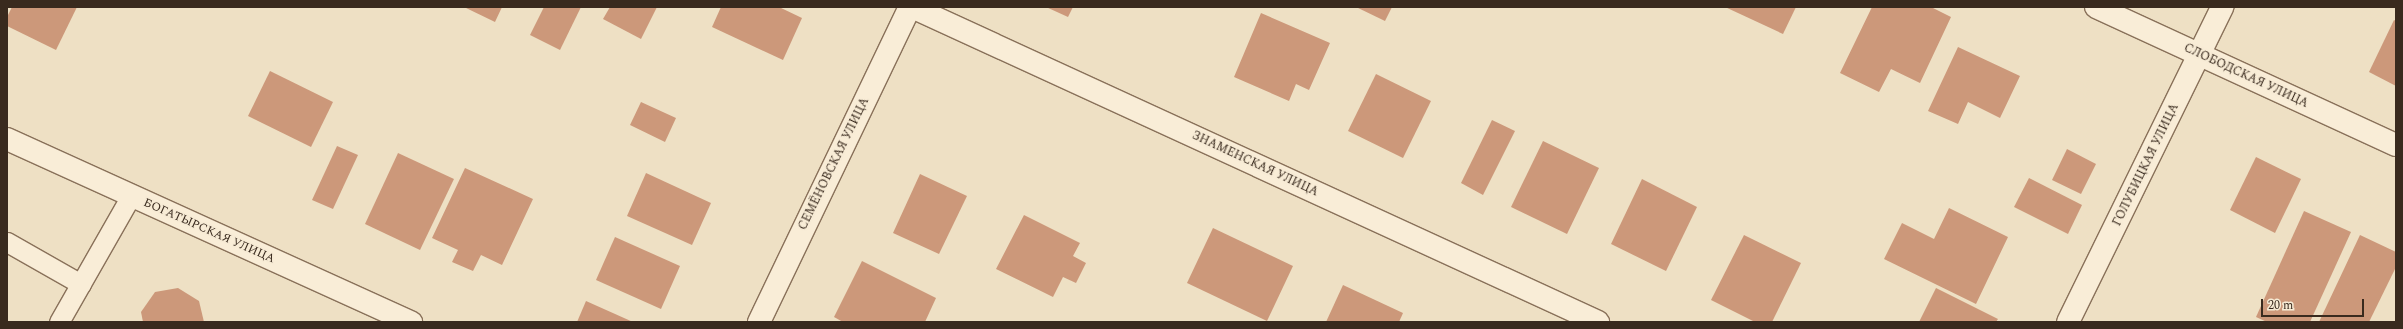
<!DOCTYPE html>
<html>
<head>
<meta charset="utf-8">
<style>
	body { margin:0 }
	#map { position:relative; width:2403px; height:329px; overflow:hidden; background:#eee0c4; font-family:Spectral,serif }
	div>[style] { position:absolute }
	.building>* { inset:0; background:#cc987a }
	.roads { filter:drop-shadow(1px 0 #89715a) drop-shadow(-1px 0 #89715a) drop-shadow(0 1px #89715a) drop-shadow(0 -1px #89715a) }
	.service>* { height:19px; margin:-9.5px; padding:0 9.5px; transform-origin:9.5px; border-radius:9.5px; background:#f9edd7 }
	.minor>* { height:22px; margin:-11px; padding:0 11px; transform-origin:11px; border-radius:11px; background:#f9edd7 }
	span { translate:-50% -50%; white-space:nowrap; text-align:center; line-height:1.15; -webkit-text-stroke:3px #f6ead4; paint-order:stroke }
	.street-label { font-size:12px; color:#392a1e }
	.frame { position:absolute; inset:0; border:8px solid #392a1e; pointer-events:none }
	.scale { position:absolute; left:2261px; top:299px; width:103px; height:18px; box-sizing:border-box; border:2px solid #392a1e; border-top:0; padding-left:5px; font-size:12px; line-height:14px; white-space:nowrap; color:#392a1e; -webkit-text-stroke:3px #f6ead4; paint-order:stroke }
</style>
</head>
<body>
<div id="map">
	<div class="building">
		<div style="clip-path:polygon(12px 7px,77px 7px,56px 50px,7px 26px,7px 17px)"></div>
		<div style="clip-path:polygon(464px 7px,502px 7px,495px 22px)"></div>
		<div style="clip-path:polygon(544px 7px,581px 7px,560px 50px,530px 35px)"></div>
		<div style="clip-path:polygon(610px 7px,657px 7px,641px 39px,603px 19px)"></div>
		<div style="clip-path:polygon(721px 7px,779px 7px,802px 18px,783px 60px,712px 27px)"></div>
		<div style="clip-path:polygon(1046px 7px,1073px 7px,1068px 17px)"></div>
		<div style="clip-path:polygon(1356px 7px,1392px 7px,1385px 21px)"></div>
		<div style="clip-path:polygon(1725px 7px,1796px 7px,1783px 34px)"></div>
		<div style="clip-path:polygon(1872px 7px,1931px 7px,1951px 17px,1920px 83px,1891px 69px,1879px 92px,1840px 73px)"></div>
		<div style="clip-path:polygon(1261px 13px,1330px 43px,1309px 90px,1296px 84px,1289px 101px,1234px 77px)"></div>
		<div style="clip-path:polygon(2394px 20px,2396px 21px,2396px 86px,2369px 72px)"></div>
		<div style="clip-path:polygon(1958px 47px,2020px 76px,2000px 118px,1968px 102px,1958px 124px,1928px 111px)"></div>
		<div style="clip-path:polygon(270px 71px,333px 102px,311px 147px,248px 116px)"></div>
		<div style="clip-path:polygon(1376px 74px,1431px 101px,1403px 158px,1348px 131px)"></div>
		<div style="clip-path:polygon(641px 102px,676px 118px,665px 142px,630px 125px)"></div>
		<div style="clip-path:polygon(1492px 120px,1515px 131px,1483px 195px,1461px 183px)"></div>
		<div style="clip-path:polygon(1543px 141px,1599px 168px,1567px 234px,1511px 207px)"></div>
		<div style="clip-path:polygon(337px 146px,358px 155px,333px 209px,312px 200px)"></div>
		<div style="clip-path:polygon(2067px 149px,2096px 164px,2081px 194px,2052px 180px)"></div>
		<div style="clip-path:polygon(398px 153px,454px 179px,420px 250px,365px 224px)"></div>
		<div style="clip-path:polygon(2256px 157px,2301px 179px,2275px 233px,2230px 210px)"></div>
		<div style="clip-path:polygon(465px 168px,533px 199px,502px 265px,481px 255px,473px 271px,452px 262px,458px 250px,432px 238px)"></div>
		<div style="clip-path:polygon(646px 173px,711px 203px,692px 245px,627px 216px)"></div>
		<div style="clip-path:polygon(920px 174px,967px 196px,939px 254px,893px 233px)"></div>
		<div style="clip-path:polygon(2029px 178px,2082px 205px,2068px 234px,2014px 207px)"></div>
		<div style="clip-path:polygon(1642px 179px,1697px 207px,1666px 271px,1611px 244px)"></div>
		<div style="clip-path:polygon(1949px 208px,2008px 237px,1976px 304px,1884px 259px,1902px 223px,1934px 239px)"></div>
		<div style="clip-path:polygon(2304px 211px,2351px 232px,2310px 322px,2267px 322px,2256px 317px)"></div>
		<div style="clip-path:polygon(1024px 215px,1080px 243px,1073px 256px,1086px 263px,1076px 283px,1063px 277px,1053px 297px,996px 269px)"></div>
		<div style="clip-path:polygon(1213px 228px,1293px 266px,1267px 321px,1187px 283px)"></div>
		<div style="clip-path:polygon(1744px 235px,1801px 263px,1772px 322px,1755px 322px,1711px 300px)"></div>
		<div style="clip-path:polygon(2360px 235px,2396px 252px,2396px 267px,2369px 322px,2319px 322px)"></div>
		<div style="clip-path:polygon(615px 237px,680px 266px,661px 309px,596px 280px)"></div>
		<div style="clip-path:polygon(862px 261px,936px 298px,925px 322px,843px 322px,834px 317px)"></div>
		<div style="clip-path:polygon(1343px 285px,1403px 313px,1399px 322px,1326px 322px)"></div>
		<div style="clip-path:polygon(178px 288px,199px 301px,204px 322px,143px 322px,141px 312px,155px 292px)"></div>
		<div style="clip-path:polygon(1936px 288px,1998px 319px,1996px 322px,1919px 322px)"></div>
		<div style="clip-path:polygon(586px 301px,633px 322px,577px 322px)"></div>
	</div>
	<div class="roads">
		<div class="service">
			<div style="left:7px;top:242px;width:85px;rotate:29.6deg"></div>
			<div style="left:59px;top:322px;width:145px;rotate:-60.3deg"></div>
		</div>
		<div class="minor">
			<div style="left:912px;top:7px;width:755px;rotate:24.66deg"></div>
			<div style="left:2096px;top:7px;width:330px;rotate:24.7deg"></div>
			<div style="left:7px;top:139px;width:444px;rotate:24.4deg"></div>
			<div style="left:759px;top:322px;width:349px;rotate:-64.4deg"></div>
			<div style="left:2068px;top:322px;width:351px;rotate:-63.9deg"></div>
		</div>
	</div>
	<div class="street-label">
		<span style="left:2246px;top:76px;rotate:25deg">СЛОБОДСКАЯ УЛИЦА</span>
		<span style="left:834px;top:164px;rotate:-64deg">СЕМЁНОВСКАЯ УЛИЦА</span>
		<span style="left:1255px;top:164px;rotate:25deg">ЗНАМЕНСКАЯ УЛИЦА</span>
		<span style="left:2146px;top:165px;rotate:-64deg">ГОЛУБИЦКАЯ УЛИЦА</span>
		<span style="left:209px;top:231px;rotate:24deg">БОГАТЫРСКАЯ УЛИЦА</span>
	</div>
	<div class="frame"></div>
	<div class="scale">20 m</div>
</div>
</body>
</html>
